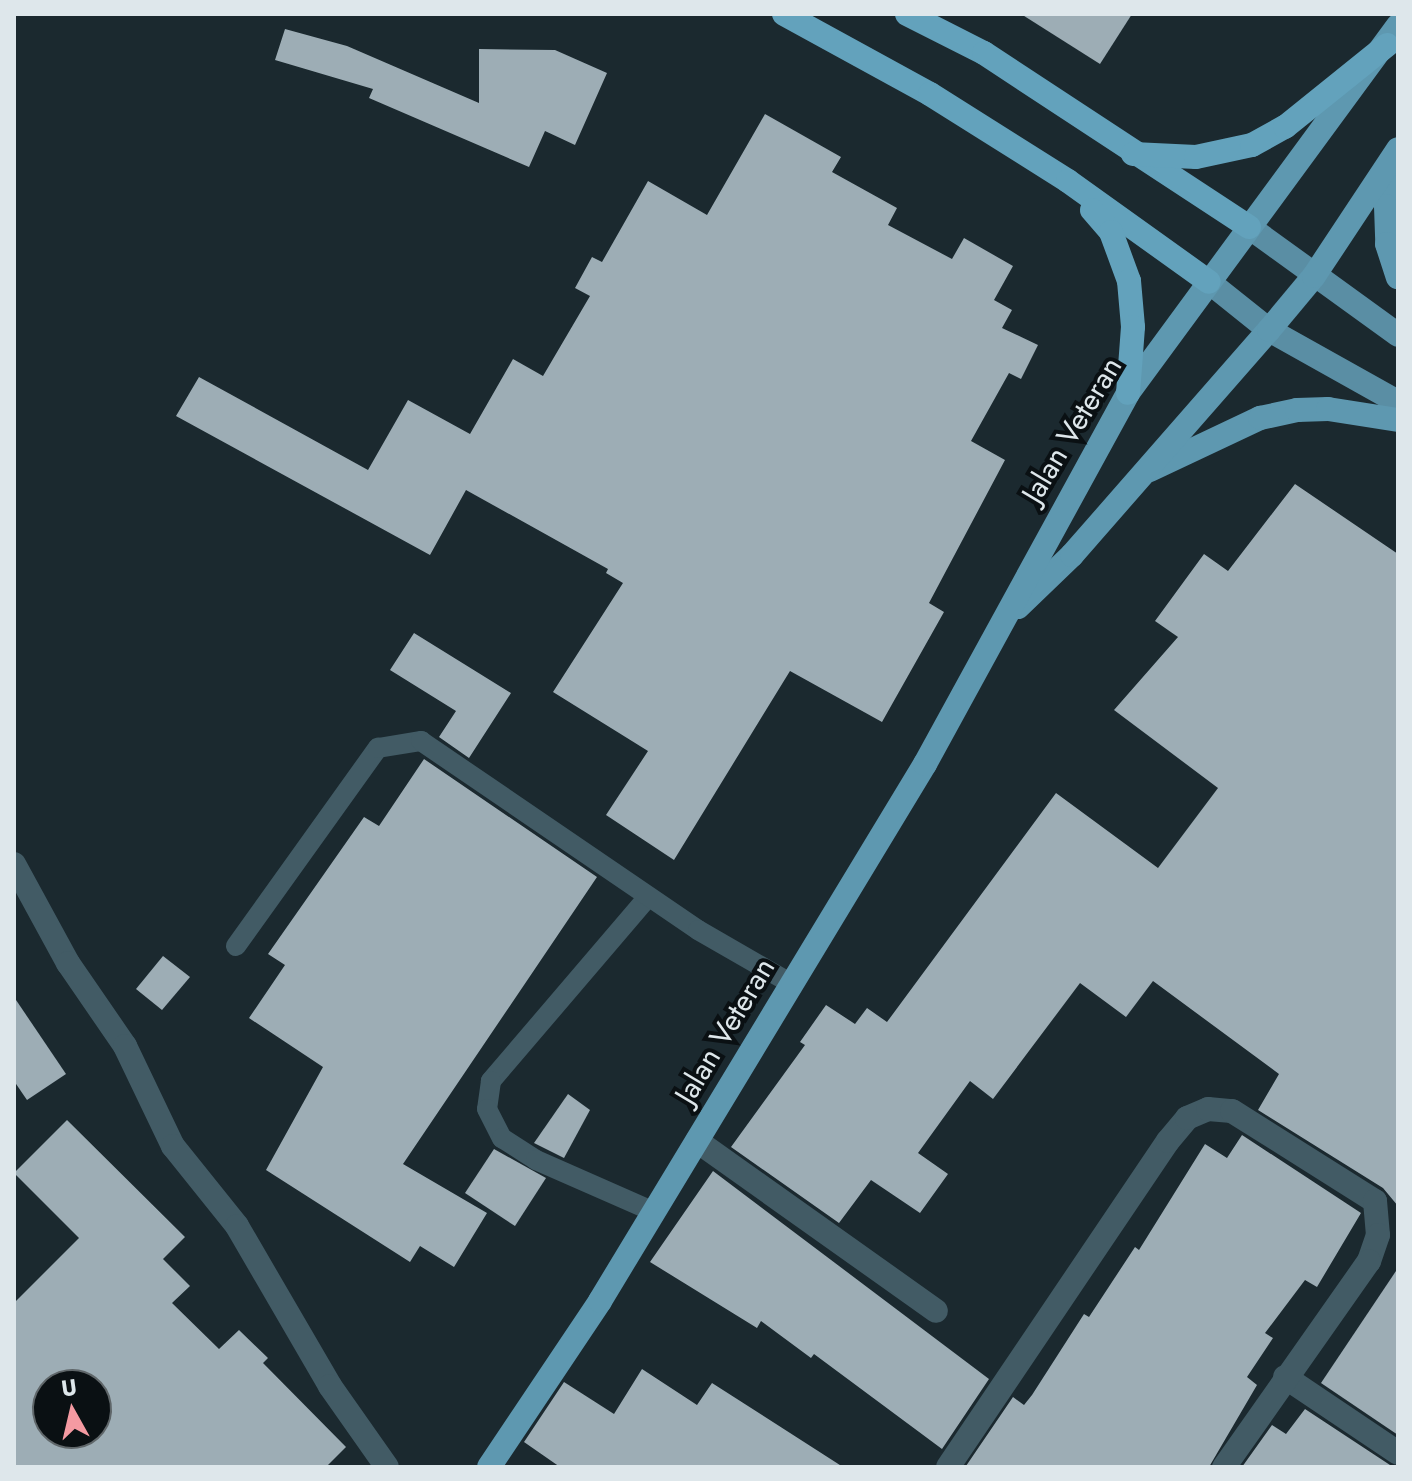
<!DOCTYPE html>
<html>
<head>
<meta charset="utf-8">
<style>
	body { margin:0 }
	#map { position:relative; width:1412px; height:1481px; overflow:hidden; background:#1b292f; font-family:Jost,sans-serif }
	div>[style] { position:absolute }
	.building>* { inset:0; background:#9dadb5 }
	.service>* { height:20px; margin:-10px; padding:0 10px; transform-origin:10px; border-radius:10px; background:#425b65 }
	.minor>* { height:24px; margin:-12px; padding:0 12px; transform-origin:12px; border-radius:12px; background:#425b65 }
	.primary>* { height:24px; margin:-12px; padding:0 12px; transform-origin:12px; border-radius:12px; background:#5a8ea4 }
	.trunk>* { height:24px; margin:-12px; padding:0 12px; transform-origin:12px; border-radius:12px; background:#5e98b0 }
	.motorway>* { height:24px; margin:-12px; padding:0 12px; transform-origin:12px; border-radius:12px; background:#63a2bc }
	span { translate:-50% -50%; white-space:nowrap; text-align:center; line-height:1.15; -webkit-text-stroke:8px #0a1013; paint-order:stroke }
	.street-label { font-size:30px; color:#dee7eb }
	.frame { position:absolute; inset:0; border:16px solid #dee7eb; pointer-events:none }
	.north { position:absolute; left:32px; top:1369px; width:80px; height:80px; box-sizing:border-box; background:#0a1013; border:2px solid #5f6669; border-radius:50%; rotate:352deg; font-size:22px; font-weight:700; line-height:32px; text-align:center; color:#dee7eb }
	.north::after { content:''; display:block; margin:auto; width:28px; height:36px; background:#f49aa2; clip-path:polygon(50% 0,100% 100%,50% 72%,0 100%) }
</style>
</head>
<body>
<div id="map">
	<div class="building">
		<div style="clip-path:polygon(1021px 14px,1132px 14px,1100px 64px)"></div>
		<div style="clip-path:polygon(285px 29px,347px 46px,479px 103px,479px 49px,555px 50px,607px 73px,575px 145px,545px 131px,529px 167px,369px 98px,373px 89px,275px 60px)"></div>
		<div style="clip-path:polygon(765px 114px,841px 157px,832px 172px,897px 208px,888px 225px,952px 259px,964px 238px,1013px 266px,994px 300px,1012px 310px,1002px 328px,1038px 345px,1021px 379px,1009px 373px,971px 441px,1005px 460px,929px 603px,944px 612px,882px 722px,790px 671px,674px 860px,606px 815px,648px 751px,553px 692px,623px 583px,606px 573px,608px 569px,466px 490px,430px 555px,176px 416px,199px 377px,368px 470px,408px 400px,470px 434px,513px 359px,543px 376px,590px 296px,575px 288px,592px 257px,602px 262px,648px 181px,707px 215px)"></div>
		<div style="clip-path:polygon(1295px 484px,1398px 554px,1398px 1206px,1383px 1188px,1258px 1110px,1279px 1074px,1153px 981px,1126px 1017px,1080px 983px,993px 1099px,970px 1081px,918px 1153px,948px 1174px,920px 1213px,871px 1180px,839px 1223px,731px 1147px,805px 1045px,800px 1042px,826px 1005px,855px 1024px,867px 1008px,887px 1022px,1056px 793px,1158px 868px,1218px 788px,1114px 710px,1178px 637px,1155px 621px,1204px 554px,1228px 571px)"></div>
		<div style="clip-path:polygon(414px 633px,511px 693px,469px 758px,439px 737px,456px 711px,390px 670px)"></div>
		<div style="clip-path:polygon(424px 759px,597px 877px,403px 1164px,487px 1213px,454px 1267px,420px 1246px,410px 1262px,266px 1170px,323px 1067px,249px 1018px,285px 965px,268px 954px,364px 817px,379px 826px)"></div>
		<div style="clip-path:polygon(163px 956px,190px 977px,162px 1010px,136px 989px)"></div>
		<div style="clip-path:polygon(14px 997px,66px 1074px,27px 1100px,14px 1081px)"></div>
		<div style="clip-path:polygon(568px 1094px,590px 1110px,564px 1158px,534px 1143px)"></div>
		<div style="clip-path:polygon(evenodd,67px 1120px,185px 1237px,163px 1259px,190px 1286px,172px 1303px,219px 1349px,239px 1330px,268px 1358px,263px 1363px,346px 1447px,326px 1467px,14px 1467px,14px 1303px,79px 1238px,14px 1173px,67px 1120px,48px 1385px,96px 1385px,96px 1433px,48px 1433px,48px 1385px)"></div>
		<div style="clip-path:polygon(1242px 1135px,1361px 1213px,1317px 1287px,1305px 1280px,1265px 1333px,1273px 1338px,1247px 1377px,1257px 1385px,1209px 1467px,966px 1466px,1013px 1397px,1024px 1405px,1032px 1395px,1084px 1314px,1089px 1317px,1135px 1247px,1139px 1250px,1205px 1144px,1227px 1158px)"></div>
		<div style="clip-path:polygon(494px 1149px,546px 1178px,515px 1226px,465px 1193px)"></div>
		<div style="clip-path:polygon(713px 1171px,989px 1379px,942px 1449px,814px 1354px,811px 1358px,761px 1321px,757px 1328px,650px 1262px)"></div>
		<div style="clip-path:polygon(1398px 1268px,1398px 1435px,1321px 1383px)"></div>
		<div style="clip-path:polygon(642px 1369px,697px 1405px,712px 1383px,843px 1467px,560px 1467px,524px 1442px,564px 1382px,614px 1414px)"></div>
		<div style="clip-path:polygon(1305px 1409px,1390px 1465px,1394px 1467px,1242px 1467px,1272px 1425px,1286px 1434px)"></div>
	</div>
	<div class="service">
		<div style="left:648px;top:897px;width:242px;rotate:130.5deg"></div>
		<div style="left:491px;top:1081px;width:28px;rotate:98deg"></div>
		<div style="left:487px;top:1109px;width:33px;rotate:63deg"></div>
		<div style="left:502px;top:1138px;width:40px;rotate:32.9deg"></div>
		<div style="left:536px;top:1160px;width:127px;rotate:23.7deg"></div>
		<div style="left:236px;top:946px;width:244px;rotate:-54.4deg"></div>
		<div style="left:378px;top:748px;width:44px;rotate:-9.2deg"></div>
		<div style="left:421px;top:741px;width:335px;rotate:34.3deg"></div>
		<div style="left:698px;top:930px;width:106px;rotate:29.9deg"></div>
	</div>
	<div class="minor">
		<div style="left:14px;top:864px;width:113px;rotate:61.4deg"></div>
		<div style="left:68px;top:963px;width:101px;rotate:55.5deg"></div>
		<div style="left:125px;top:1046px;width:111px;rotate:64.4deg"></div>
		<div style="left:173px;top:1146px;width:102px;rotate:51.3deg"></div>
		<div style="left:237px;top:1226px;width:185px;rotate:59.8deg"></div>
		<div style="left:330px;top:1386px;width:99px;rotate:54.9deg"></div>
		<div style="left:697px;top:1141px;width:293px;rotate:35.4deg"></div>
		<div style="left:1285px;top:1377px;width:136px;rotate:33.9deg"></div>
		<div style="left:948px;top:1467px;width:393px;rotate:-56deg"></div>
		<div style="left:1168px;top:1141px;width:30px;rotate:-50deg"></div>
		<div style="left:1187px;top:1118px;width:23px;rotate:-23deg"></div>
		<div style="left:1208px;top:1109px;width:24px;rotate:5deg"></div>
		<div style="left:1232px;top:1111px;width:169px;rotate:32.2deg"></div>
		<div style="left:1375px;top:1201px;width:34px;rotate:85deg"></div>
		<div style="left:1378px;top:1235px;width:28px;rotate:109deg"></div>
		<div style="left:1369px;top:1261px;width:252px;rotate:125.1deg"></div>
	</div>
	<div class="primary">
		<div style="left:1249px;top:227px;width:184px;rotate:35.9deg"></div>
		<div style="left:1209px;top:282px;width:77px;rotate:38.7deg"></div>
		<div style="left:1269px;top:330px;width:148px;rotate:29.2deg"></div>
	</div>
	<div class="trunk">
		<div style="left:1398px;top:172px;width:36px;rotate:109deg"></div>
		<div style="left:1386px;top:206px;width:38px;rotate:88deg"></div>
		<div style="left:1387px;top:244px;width:35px;rotate:72deg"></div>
		<div style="left:1150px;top:470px;width:122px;rotate:-25.3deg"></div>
		<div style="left:1260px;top:418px;width:38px;rotate:-12deg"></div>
		<div style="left:1297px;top:410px;width:31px;rotate:-2deg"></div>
		<div style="left:1328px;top:409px;width:71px;rotate:8.9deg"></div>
		<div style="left:1018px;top:607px;width:75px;rotate:-43.9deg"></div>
		<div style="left:1072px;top:555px;width:299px;rotate:-48.8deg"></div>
		<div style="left:1269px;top:330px;width:70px;rotate:-50.2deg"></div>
		<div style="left:1314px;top:276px;width:152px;rotate:-56.5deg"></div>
		<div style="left:489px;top:1467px;width:200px;rotate:-56.2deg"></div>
		<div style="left:600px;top:1301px;width:628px;rotate:-58.82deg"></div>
		<div style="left:925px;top:764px;width:423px;rotate:-61.3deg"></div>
		<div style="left:1128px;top:393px;width:456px;rotate:-53.7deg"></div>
	</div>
	<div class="motorway">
		<div style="left:784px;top:14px;width:166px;rotate:28.7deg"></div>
		<div style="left:930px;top:94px;width:163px;rotate:32.2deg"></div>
		<div style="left:1068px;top:181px;width:173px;rotate:35.6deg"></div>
		<div style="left:907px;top:14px;width:86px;rotate:26.9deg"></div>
		<div style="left:984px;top:53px;width:317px;rotate:33.3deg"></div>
		<div style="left:1133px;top:154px;width:63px;rotate:2.7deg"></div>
		<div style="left:1196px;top:157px;width:57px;rotate:-12.1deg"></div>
		<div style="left:1252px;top:145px;width:38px;rotate:-29deg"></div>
		<div style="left:1285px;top:127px;width:131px;rotate:-38.8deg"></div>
		<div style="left:1092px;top:210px;width:29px;rotate:49deg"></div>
		<div style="left:1111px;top:232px;width:52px;rotate:69.8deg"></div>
		<div style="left:1129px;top:281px;width:46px;rotate:85deg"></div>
		<div style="left:1133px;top:327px;width:66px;rotate:94.3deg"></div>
	</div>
	<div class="street-label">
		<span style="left:1072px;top:430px;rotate:-59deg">Jalan Veteran</span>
		<span style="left:725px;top:1031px;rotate:-59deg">Jalan Veteran</span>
	</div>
	<div class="frame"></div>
	<div class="north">U</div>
</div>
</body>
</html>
